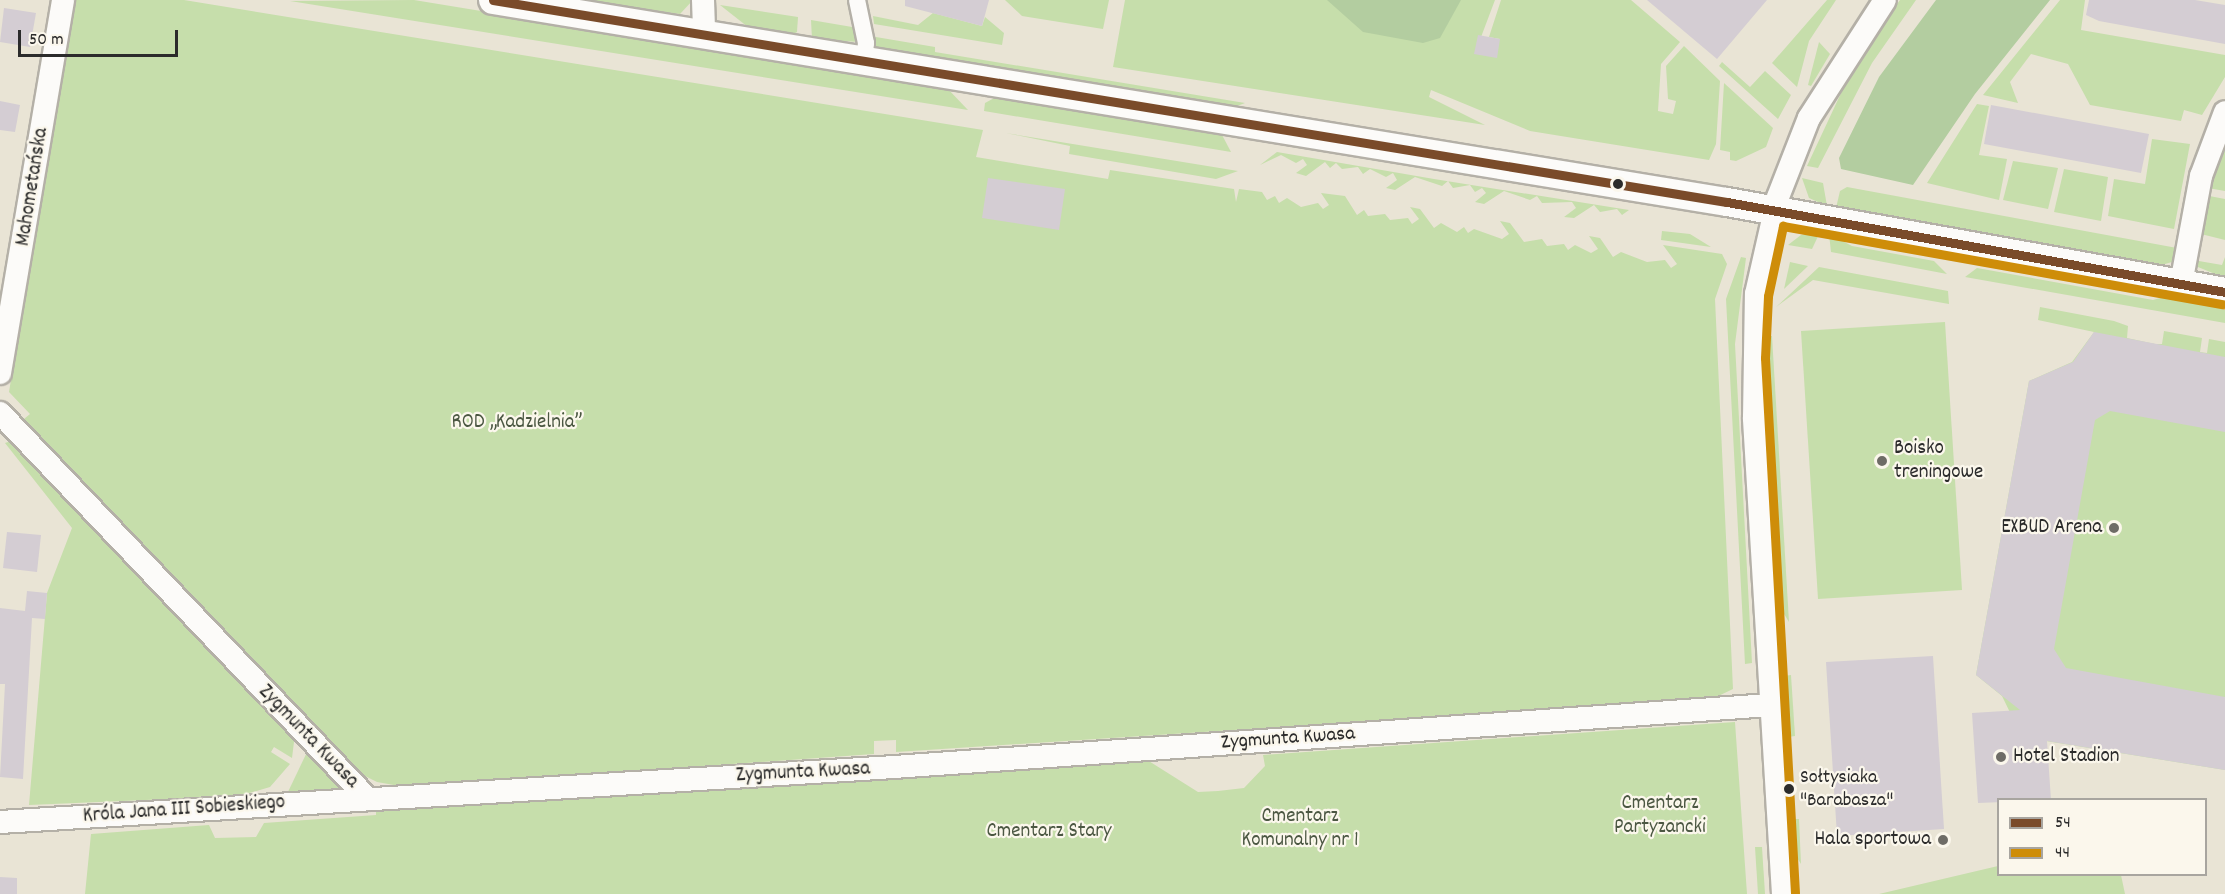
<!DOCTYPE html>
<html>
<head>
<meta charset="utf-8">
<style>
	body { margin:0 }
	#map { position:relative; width:2225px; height:894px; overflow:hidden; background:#e9e4d5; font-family:Dekko,sans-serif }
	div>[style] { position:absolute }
	.green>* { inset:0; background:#c6deab }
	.forest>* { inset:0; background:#b3cda0 }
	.building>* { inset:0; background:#d4cdd3 }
	.roads { filter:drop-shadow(2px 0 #b4b0a7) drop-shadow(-2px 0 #b4b0a7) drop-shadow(0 2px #b4b0a7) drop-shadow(0 -2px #b4b0a7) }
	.pedestrian>* { height:16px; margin:-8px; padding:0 8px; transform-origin:8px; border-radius:8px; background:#fcfbf9 }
	.minor>* { height:22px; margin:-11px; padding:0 11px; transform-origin:11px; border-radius:11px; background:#fcfbf9 }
	.tertiary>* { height:28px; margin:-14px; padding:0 14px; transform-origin:14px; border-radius:14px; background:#fcfbf9 }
	.bus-1>* { height:9px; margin:-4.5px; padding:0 4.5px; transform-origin:4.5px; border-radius:4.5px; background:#7a4b2a }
	.bus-2>* { height:9px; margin:-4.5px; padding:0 4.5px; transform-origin:4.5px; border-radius:4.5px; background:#ce8d09 }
	.dots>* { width:16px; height:16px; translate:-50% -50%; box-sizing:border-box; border:3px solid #fbf7ec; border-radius:50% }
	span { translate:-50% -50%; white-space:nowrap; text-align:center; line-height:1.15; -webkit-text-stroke:4.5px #fbf7ec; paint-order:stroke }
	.bus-label { font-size:20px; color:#2b2b2b }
	.left { translate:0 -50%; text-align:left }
	.street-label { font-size:21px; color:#2b2b2b }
	.park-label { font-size:21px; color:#4b5742 }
	.poi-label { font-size:21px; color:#2b2b2b }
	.right { translate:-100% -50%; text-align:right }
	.legend { position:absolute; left:1997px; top:798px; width:210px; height:78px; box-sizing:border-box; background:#fbf7ec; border:2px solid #a8a59f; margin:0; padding:8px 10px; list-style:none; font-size:18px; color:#2b2b2b }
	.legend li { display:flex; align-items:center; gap:12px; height:30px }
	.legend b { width:30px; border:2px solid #a8a59f }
	.scale { position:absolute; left:18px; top:30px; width:160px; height:27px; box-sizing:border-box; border:3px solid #2b2b2b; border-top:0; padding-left:8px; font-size:18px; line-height:21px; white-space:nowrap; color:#2b2b2b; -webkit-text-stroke:4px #fbf7ec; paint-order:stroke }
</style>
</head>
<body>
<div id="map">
	<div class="green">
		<div style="clip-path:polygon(73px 0,184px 0,983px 130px,976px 157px,1108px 179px,1110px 170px,1234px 189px,1236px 202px,1239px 189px,1262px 192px,1267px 200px,1275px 196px,1279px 203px,1287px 198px,1301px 207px,1318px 203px,1323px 209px,1329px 205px,1321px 193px,1345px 196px,1357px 215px,1364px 210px,1368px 216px,1385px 214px,1390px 220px,1408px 218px,1412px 224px,1419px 219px,1410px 207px,1420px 209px,1434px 228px,1441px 223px,1457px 232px,1464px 227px,1468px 233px,1474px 229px,1502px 239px,1509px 234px,1500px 221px,1510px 223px,1524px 242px,1542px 239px,1547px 246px,1564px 244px,1568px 250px,1575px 245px,1591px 253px,1598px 249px,1589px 236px,1600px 238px,1613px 257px,1621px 252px,1647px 262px,1665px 260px,1671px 268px,1677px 264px,1663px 245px,1722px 254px,1727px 264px,1715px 299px,1733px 689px,1712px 699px,896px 752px,896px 740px,874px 741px,874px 754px,405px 787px,377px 782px,353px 770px,38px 447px,24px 419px,30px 414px,9px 392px)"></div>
		<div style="clip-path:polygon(414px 0,946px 87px,968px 110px,290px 1px)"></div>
		<div style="clip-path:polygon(581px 0,693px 0,680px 14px)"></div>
		<div style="clip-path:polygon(1005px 0,1109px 0,1103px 29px,1022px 16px)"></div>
		<div style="clip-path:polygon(1125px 0,1495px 0,1475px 53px,1500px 39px,1489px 37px,1501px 0,1631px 0,1680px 42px,1661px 64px,1658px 111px,1673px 114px,1676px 101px,1668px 99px,1666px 66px,1684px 46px,1720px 81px,1716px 144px,1709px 160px,1530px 131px,1431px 90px,1429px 97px,1485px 125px,1113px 67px)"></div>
		<div style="clip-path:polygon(1827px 0,1836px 0,1809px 41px,1797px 87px,1772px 63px)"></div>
		<div style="clip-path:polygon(1900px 0,1916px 0,1872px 63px,1818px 168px,1807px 166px,1856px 61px)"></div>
		<div style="clip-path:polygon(2060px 0,2085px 0,2081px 30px,2225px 55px,2225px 77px,2202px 115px,2184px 110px,2181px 121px,2090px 105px,2068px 64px,2031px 54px,2010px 82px,2018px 103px,1983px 95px)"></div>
		<div style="clip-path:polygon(720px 5px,798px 17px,797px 32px,790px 36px,753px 31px)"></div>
		<div style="clip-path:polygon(933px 13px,982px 26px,985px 17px,1004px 33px,1002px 45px,874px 24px,873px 16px,918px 25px)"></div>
		<div style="clip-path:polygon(811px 20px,858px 28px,859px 42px,812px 39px)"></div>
		<div style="clip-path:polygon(870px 36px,935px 47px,935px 52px,1245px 103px,1229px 109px,874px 50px)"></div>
		<div style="clip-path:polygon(1819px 42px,1830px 54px,1811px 86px,1808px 85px)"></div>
		<div style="clip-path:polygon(1722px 62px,1750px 87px,1765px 71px,1791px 95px,1778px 119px,1719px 66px)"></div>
		<div style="clip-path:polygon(1724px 83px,1773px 128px,1766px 147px,1736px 161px,1730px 160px,1730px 152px,1720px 150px)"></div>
		<div style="clip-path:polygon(998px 96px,1221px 133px,1231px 152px,984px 111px,985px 103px)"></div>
		<div style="clip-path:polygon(1977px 104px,1989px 106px,1979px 155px,2007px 159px,1999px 200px,1927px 183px)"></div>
		<div style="clip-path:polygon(1006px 133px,1238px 171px,1216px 179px,1069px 154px,1070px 146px)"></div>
		<div style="clip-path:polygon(2152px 139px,2190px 144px,2174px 229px,2108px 216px,2114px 179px,2145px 184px)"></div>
		<div style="clip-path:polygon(2216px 146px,2225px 148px,2225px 191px,2202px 187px)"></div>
		<div style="clip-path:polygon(1277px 152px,1434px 179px,1629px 210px,1622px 215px,1617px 209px,1600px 212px,1594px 205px,1574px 218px,1564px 217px,1576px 208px,1572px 202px,1542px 203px,1537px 196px,1530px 200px,1504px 191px,1484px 204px,1475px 202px,1486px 193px,1482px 188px,1475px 192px,1470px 185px,1453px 188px,1448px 181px,1442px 186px,1415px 177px,1395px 190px,1386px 188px,1397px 180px,1393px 173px,1386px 177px,1370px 169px,1363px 174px,1358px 167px,1342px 169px,1336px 163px,1330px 168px,1325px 162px,1306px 176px,1296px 173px,1307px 165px,1303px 159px,1296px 163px,1281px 155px,1260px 165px)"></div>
		<div style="clip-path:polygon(2013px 161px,2058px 168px,2048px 209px,2003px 200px)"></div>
		<div style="clip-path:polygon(2064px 169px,2108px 177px,2101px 221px,2054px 212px)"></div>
		<div style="clip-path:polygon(1802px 178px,1823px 183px,1827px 206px,1809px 198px)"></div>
		<div style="clip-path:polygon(1847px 187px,2177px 248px,2172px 262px,2158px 266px,1836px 208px,1840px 191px)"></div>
		<div style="clip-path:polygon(2204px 195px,2225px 199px,2225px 240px,2197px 233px)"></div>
		<div style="clip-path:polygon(1662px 231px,1690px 234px,1711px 247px,1661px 240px)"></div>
		<div style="clip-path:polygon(1820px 232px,1812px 249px,1788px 245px,1801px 235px)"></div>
		<div style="clip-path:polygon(1829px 234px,1852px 246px,1934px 261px,1947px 274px,1831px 252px)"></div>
		<div style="clip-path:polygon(1741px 257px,1746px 258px,1735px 344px,1752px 663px,1745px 664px,1726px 299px)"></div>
		<div style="clip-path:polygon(2225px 257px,2225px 278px,2193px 265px,2193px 260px,2222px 265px)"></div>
		<div style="clip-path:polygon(1790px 262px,1808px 266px,1784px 289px)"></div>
		<div style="clip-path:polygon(1819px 267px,1948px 291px,1949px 304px,1813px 280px,1776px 307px)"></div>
		<div style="clip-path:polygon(1977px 268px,2153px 300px,2171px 295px,2195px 300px,2225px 310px,2225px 323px,1965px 277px)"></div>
		<div style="clip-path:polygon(2040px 307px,2114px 321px,2128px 326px,2127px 338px,2155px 344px,2162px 344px,2164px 331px,2202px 338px,2200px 352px,2207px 353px,2209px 339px,2225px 342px,2225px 770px,2022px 737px,2002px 696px,1976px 675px,2029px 381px,2072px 362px,2094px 332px,2038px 320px)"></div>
		<div style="clip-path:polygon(1945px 322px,1962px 590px,1818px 599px,1801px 331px)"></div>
		<div style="clip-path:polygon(1768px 336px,1772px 336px,1789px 622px,1781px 609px)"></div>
		<div style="clip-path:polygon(11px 441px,295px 734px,292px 758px,274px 747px,271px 752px,290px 764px,270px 787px,239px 796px,29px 805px,47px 593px,72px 528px,5px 443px)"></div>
		<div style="clip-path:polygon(1791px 675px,1795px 736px,1788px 737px,1784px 676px)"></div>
		<div style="clip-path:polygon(1735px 722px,1747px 894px,85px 894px,91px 834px,209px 825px,215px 838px,256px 837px,264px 823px,376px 815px,376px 810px,1144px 758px,1198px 792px,1218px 791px,1244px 788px,1265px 766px,1263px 755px)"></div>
		<div style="clip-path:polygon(308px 750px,345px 783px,345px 792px,287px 794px)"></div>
		<div style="clip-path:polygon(1792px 819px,1799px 819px,1801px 864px,1794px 853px)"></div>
		<div style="clip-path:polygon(1755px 847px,1762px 847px,1765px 894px,1758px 894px)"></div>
		<div style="clip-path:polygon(1998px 866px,1998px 874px,2121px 875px,2125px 894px,1879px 894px)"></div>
	</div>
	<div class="forest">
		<div style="clip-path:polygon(1327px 0,1461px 0,1440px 38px,1423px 43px,1363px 32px)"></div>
		<div style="clip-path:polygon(1936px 0,2050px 0,1975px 94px,1913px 185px,1841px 169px,1839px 158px,1879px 77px)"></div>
	</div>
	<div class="building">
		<div style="clip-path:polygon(905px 0,989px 0,982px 26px,905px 6px)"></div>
		<div style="clip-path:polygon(1647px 0,1767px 0,1717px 59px)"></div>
		<div style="clip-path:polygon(2089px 0,2195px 0,2225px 5px,2225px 44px,2099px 21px,2086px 15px)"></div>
		<div style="clip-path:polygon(4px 8px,36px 13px,30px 47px,0 42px)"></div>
		<div style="clip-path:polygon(1478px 35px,1500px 39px,1497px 58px,1474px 54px)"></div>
		<div style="clip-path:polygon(0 101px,20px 105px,15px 132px,0 130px)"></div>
		<div style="clip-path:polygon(1991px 105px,2149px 134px,2141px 173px,1984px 144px)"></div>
		<div style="clip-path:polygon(988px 178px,1065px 189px,1059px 230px,982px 218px)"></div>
		<div style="clip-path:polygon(2094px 332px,2225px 357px,2225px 432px,2110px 411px,2095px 420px,2054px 649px,2066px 668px,2225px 697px,2225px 770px,2047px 741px,2051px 800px,1978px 803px,1972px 713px,2020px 710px,1976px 675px,2029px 381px,2073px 362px)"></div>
		<div style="clip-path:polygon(7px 532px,41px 535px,37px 572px,3px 568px)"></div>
		<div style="clip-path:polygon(27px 591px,47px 593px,45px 619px,32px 618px,23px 779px,0 777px,5px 684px,0 684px,0 608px,25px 611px)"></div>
		<div style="clip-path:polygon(1933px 656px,1944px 829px,1837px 836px,1826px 662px)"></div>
		<div style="clip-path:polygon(0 877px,17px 878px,17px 894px,0 894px)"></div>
	</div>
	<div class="roads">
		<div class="pedestrian">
			<div style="left:857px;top:0;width:44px;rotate:78.2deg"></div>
			<div style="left:866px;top:43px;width:18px;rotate:96deg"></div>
		</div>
		<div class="minor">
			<div style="left:703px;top:0;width:34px;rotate:88deg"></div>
			<div style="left:2181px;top:284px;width:110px;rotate:-79.5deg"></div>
			<div style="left:2201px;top:176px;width:68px;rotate:-69.4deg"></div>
			<div style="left:0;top:373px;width:378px;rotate:-80.4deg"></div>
			<div style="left:0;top:413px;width:533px;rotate:46.37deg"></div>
			<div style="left:0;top:822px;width:896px;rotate:-3.52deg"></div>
			<div style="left:894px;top:767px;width:878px;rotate:-4.05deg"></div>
			<div style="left:1783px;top:894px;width:477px;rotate:-93.5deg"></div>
			<div style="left:1754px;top:418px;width:124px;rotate:-89.1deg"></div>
			<div style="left:1756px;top:294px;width:99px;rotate:-77.2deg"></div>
			<div style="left:1778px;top:197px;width:85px;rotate:-68.6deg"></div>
			<div style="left:1809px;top:118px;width:140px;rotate:-57.2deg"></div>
		</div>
		<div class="tertiary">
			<div style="left:493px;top:0;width:1250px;rotate:9.3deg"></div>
			<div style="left:1727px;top:202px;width:506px;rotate:10.24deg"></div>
		</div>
	</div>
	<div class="bus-1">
		<div style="left:493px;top:0;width:1250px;rotate:9.3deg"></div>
		<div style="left:1727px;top:202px;width:506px;rotate:10.24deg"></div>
	</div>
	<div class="bus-2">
		<div style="left:1795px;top:893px;width:536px;rotate:-93.21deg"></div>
		<div style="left:1765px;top:358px;width:62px;rotate:-87.2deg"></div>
		<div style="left:1768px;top:296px;width:72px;rotate:-77.9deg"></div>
		<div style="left:1783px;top:226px;width:447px;rotate:10.1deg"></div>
	</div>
	<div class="dots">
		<div style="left:1618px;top:184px;background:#2b2b2b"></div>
		<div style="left:1882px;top:461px;background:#6e6c66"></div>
		<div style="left:2114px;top:528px;background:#6e6c66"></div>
		<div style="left:2001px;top:757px;background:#6e6c66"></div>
		<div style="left:1789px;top:789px;background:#2b2b2b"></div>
		<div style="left:1943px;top:840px;background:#6e6c66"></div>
	</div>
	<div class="bus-label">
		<span class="left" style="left:1800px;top:790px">Sołtysiaka<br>"Barabasza"</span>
	</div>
	<div class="street-label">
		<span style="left:33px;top:187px;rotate:-81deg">Mahometańska</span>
		<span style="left:308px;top:737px;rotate:46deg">Zygmunta Kwasa</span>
		<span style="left:1288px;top:739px;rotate:-4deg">Zygmunta Kwasa</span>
		<span style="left:803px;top:773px;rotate:-3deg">Zygmunta Kwasa</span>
		<span style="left:184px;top:810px;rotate:-4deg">Króla Jana III Sobieskiego</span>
	</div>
	<div class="park-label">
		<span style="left:517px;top:423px">ROD „Kadzielnia”</span>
		<span style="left:1660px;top:816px">Cmentarz<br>Partyzancki</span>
		<span style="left:1300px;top:829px">Cmentarz<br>Komunalny nr 1</span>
		<span style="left:1049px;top:832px">Cmentarz Stary</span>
	</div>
	<div class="poi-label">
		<span class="left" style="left:1894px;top:461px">Boisko<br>treningowe</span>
		<span class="right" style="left:2102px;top:528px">EXBUD Arena</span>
		<span class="left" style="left:2013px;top:757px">Hotel Stadion</span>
		<span class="right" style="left:1931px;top:840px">Hala sportowa</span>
	</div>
	<ul class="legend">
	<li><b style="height:8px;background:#7a4b2a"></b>54</li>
	<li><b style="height:8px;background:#ce8d09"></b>44</li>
	</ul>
	<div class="scale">50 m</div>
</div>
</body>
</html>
